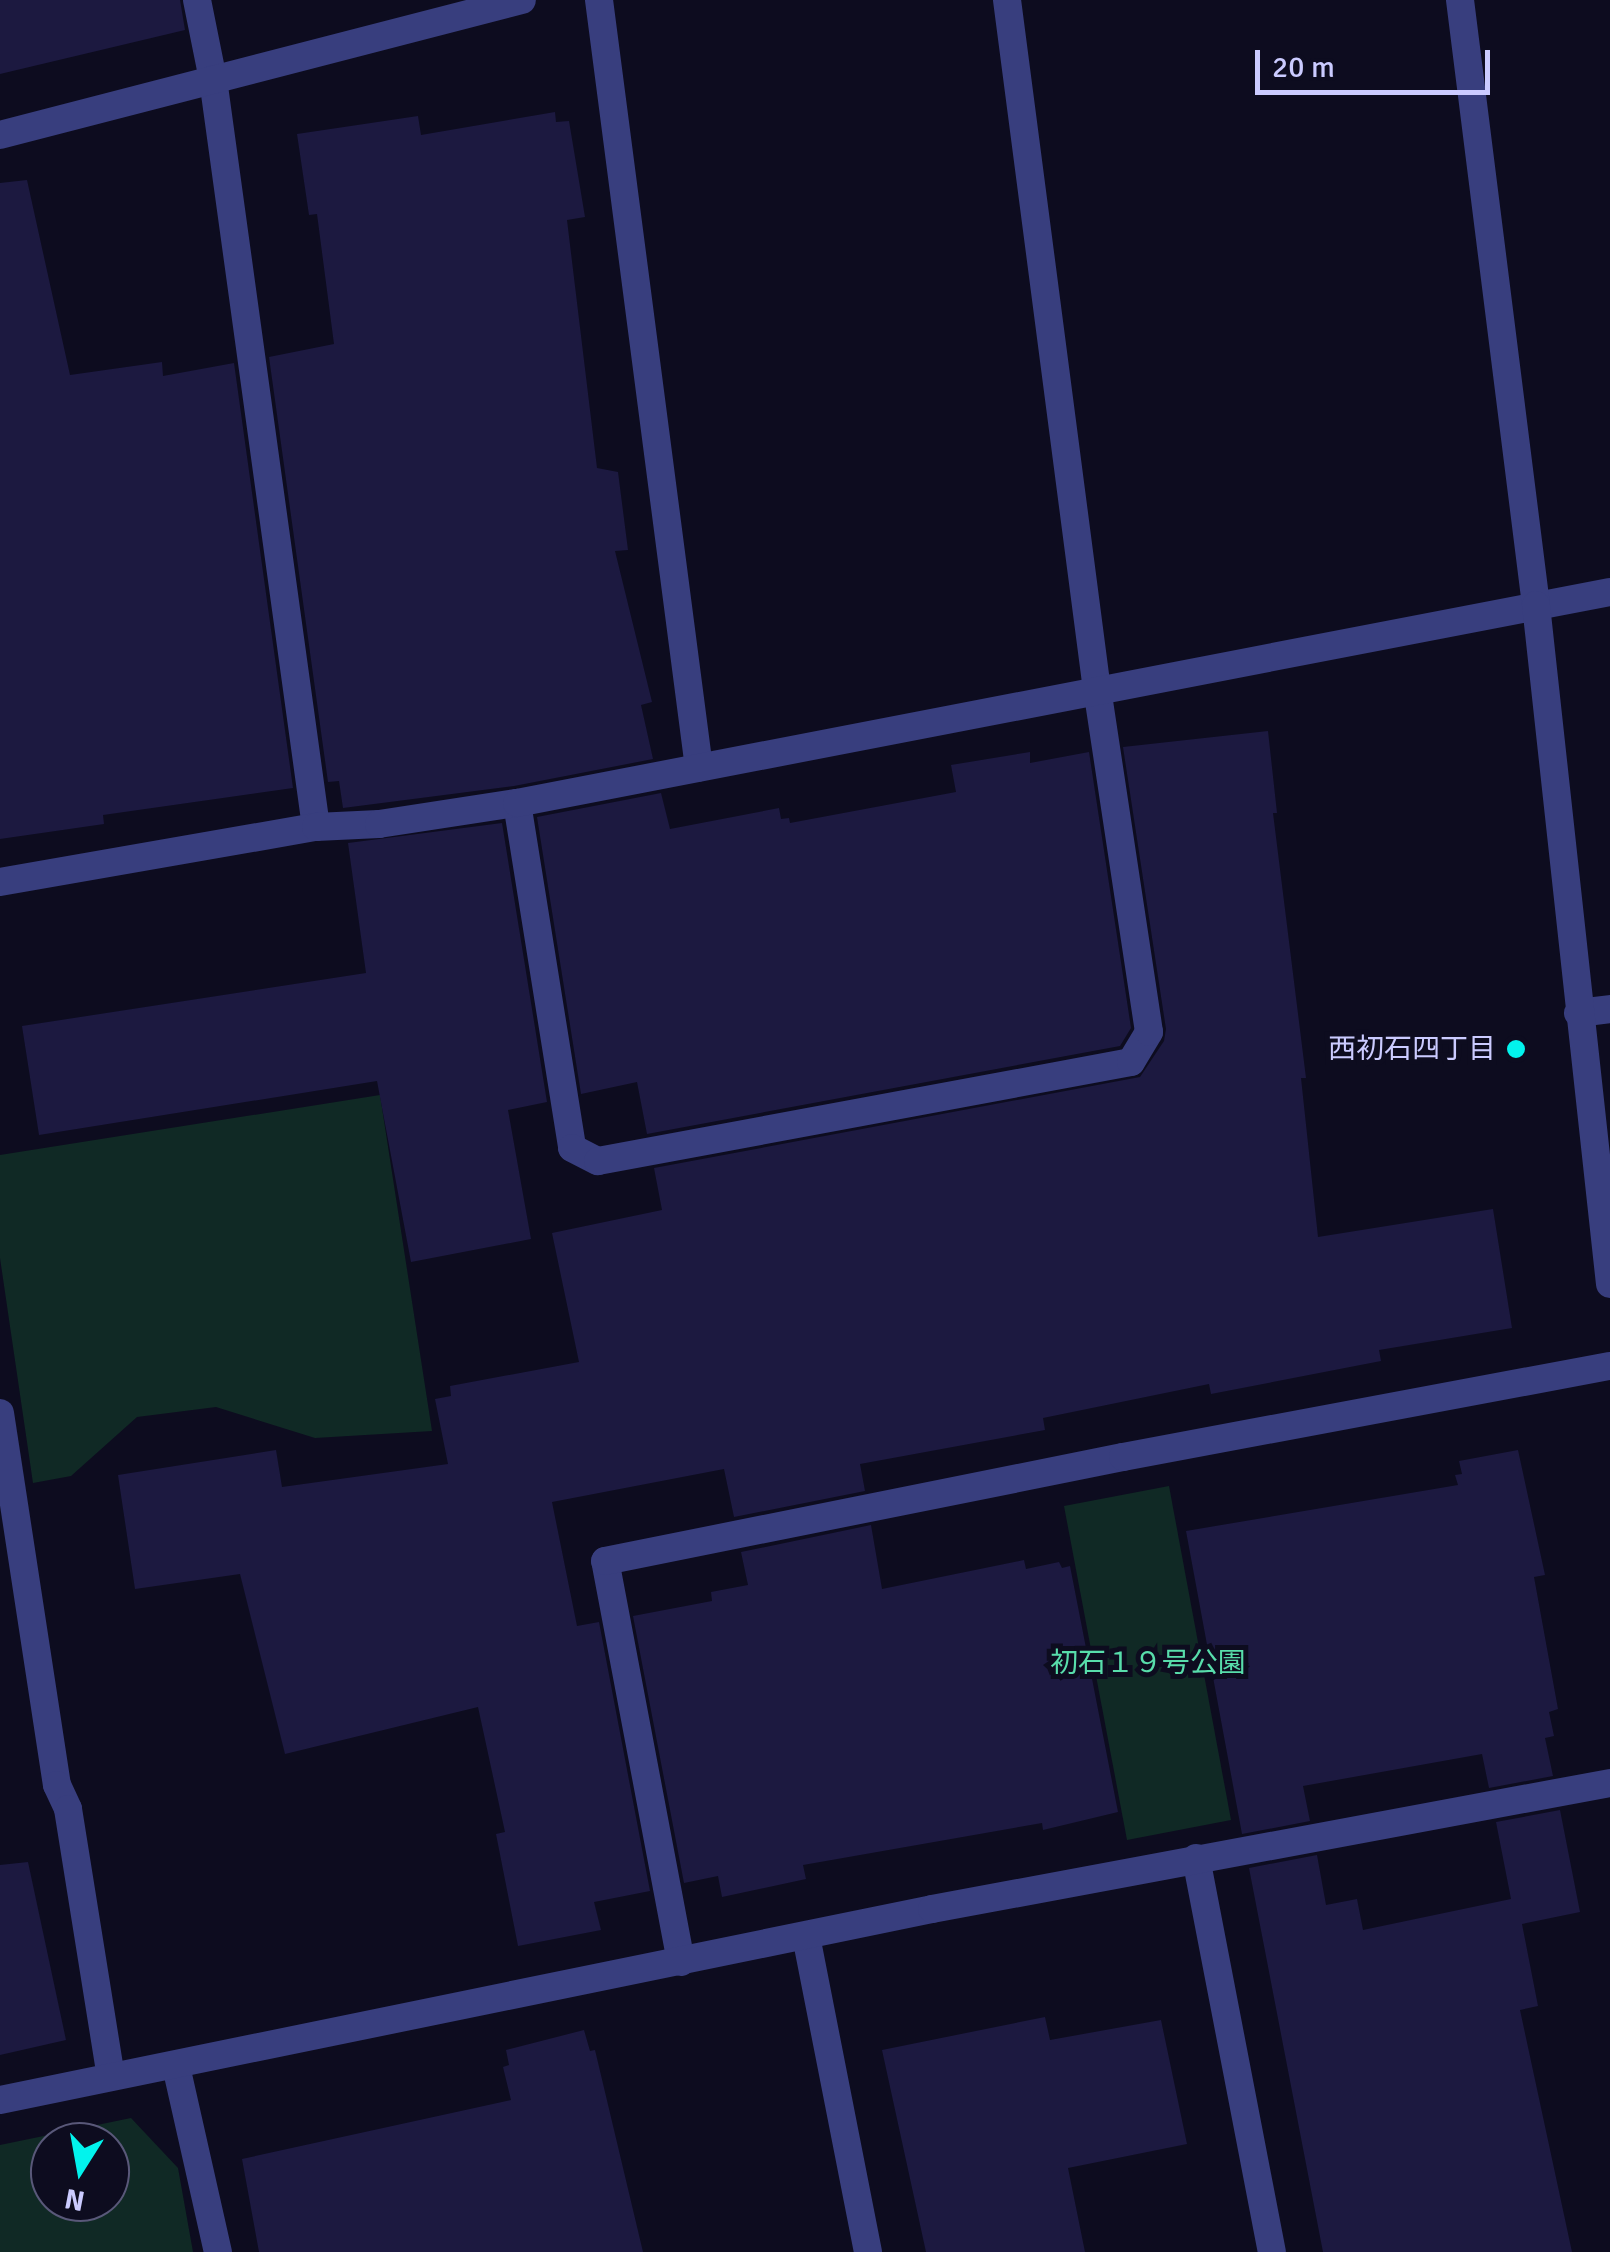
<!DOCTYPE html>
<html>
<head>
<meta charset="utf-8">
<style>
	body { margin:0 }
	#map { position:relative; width:1610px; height:2252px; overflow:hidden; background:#0d0c1f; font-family:Signika,"Noto Sans JP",sans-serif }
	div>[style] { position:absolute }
	.green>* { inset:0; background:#102925 }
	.building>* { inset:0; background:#1c1940 }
	.service>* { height:28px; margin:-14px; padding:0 14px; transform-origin:14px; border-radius:14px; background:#383e7e }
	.minor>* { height:28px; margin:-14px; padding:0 14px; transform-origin:14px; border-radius:14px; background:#383e7e }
	.tertiary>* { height:28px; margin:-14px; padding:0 14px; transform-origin:14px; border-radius:14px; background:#383e7e }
	.dots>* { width:28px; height:28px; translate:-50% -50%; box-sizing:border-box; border:5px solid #0d0c1f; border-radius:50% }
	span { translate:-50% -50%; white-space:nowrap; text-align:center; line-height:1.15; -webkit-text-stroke:10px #0d0c1f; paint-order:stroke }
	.poi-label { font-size:28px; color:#cbcbff }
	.right { translate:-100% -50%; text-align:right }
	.park-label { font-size:28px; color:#58ddab }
	.north { position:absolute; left:30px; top:2122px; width:100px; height:100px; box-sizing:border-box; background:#0d0c1f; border:2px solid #595879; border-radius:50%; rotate:191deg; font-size:28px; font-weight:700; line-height:40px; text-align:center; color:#cbcbff }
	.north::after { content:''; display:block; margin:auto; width:35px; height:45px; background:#02f3ed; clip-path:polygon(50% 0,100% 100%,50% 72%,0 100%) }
	.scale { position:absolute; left:1255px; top:50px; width:235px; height:45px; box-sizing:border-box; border:5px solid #cbcbff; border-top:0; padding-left:12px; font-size:30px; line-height:35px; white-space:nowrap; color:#cbcbff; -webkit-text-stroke:8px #0d0c1f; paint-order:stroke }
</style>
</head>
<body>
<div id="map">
	<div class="green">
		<div style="clip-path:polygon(380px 1095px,432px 1431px,315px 1438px,216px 1407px,137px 1417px,71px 1476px,33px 1483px,0 1258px,0 1155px)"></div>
		<div style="clip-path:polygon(1169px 1486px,1231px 1820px,1127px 1840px,1064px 1506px)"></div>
		<div style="clip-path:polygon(evenodd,131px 2118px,178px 2168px,193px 2252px,0 2252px,0 2145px,131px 2118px,50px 2142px,110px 2142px,110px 2202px,50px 2202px,50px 2142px)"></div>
	</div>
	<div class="building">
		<div style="clip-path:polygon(0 0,180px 0,185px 30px,0 74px)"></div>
		<div style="clip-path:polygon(555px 112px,556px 122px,569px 121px,585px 217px,567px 220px,597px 468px,618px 472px,628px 550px,615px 551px,652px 702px,641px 705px,653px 759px,514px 786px,343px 808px,339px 781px,328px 782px,269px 357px,334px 344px,317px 214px,309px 215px,297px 134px,418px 116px,421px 135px)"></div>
		<div style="clip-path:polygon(27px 180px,70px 375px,162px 362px,163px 376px,234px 363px,293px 788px,103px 815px,104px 824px,0 839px,0 183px)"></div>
		<div style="clip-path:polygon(1268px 731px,1277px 813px,1273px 813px,1306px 1078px,1301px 1078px,1318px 1237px,1493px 1209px,1512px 1328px,1379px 1350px,1381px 1361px,1211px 1394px,1209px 1384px,1043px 1418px,1045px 1430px,860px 1464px,865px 1491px,734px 1517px,724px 1469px,552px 1502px,577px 1626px,599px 1622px,650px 1891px,594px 1902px,601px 1930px,518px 1946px,496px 1834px,505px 1832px,478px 1707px,285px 1754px,240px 1574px,135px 1589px,118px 1475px,276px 1450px,282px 1487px,448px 1464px,435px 1399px,451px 1396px,450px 1386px,579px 1362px,552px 1233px,662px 1210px,654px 1168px,1140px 1077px,1164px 1041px,1166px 1029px,1123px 747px)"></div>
		<div style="clip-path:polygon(1030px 752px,1030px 763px,1089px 752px,1131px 1028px,1120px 1046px,647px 1134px,637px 1082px,581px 1094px,537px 817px,661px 793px,670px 829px,779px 808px,781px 819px,789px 818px,790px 823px,956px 792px,951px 765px)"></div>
		<div style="clip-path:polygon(502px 823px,547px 1102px,508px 1110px,531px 1239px,411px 1262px,377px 1081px,39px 1135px,22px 1026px,366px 973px,348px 843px)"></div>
		<div style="clip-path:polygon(1518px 1450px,1545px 1575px,1534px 1577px,1558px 1709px,1549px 1712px,1554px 1736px,1545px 1738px,1553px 1776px,1489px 1788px,1482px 1754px,1303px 1786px,1310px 1821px,1242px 1834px,1186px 1531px,1458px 1485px,1455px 1475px,1462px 1474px,1459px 1461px)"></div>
		<div style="clip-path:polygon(871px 1525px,882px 1589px,1024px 1560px,1026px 1569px,1059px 1562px,1062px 1568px,1070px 1566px,1118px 1812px,1043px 1830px,1042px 1823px,803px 1865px,806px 1879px,722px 1897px,718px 1876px,684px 1883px,633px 1616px,712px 1601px,711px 1592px,748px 1585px,741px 1552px)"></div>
		<div style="clip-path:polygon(1560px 1810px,1580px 1912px,1522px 1924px,1538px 2006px,1520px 2010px,1572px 2252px,1323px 2252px,1249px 1868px,1317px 1855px,1326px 1905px,1357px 1899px,1363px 1930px,1511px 1899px,1496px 1822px)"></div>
		<div style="clip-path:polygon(28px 1862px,66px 2040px,0 2055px,0 1865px)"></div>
		<div style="clip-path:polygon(1045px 2017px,1050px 2040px,1161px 2020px,1187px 2144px,1068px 2168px,1085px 2252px,926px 2252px,882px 2050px)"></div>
		<div style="clip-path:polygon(584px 2030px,590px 2051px,595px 2050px,643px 2252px,259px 2252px,242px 2159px,511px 2100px,503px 2067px,509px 2065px,506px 2050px)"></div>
	</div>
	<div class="service">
		<div style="left:0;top:1413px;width:376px;rotate:81.3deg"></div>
		<div style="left:57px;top:1785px;width:26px;rotate:65deg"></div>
		<div style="left:68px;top:1809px;width:271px;rotate:80.9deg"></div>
		<div style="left:1196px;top:1858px;width:401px;rotate:79.1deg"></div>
	</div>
	<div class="minor">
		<div style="left:197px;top:0;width:81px;rotate:78.6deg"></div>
		<div style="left:213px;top:79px;width:755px;rotate:82.16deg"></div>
		<div style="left:599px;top:0;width:774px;rotate:82.58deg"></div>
		<div style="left:0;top:135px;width:539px;rotate:-14.5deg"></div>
		<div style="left:517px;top:803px;width:349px;rotate:80.9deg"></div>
		<div style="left:572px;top:1148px;width:29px;rotate:27deg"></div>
		<div style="left:598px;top:1161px;width:542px;rotate:-10.52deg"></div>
		<div style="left:1131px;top:1062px;width:35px;rotate:-59deg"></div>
		<div style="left:1149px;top:1032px;width:346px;rotate:-98.6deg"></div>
		<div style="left:1097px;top:690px;width:696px;rotate:-97.43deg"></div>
		<div style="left:0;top:882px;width:321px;rotate:-9.9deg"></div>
		<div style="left:316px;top:827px;width:63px;rotate:-2.7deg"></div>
		<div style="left:379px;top:824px;width:140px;rotate:-8.7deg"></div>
		<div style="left:517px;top:803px;width:1113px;rotate:-10.93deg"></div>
		<div style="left:1578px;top:1013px;width:32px;rotate:-7deg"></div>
		<div style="left:806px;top:1936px;width:322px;rotate:78.9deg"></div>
		<div style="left:681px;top:1962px;width:408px;rotate:-100.7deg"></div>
		<div style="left:605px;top:1561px;width:528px;rotate:-11.35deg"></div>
		<div style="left:1123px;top:1457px;width:495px;rotate:-10.6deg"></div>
		<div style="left:176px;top:2066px;width:191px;rotate:77.3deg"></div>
		<div style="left:0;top:2100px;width:951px;rotate:-11.58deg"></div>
		<div style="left:932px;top:1909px;width:690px;rotate:-10.53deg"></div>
	</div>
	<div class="tertiary">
		<div style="left:1460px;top:0;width:610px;rotate:82.84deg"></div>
		<div style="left:1536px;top:605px;width:683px;rotate:83.78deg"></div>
	</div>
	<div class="dots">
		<div style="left:1516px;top:1049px;background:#02f3ed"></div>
	</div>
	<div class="poi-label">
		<span class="right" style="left:1496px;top:1049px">西初石四丁目</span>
	</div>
	<div class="park-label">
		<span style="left:1148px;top:1663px">初石１９号公園</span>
	</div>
	<div class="north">N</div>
	<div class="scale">20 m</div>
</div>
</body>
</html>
